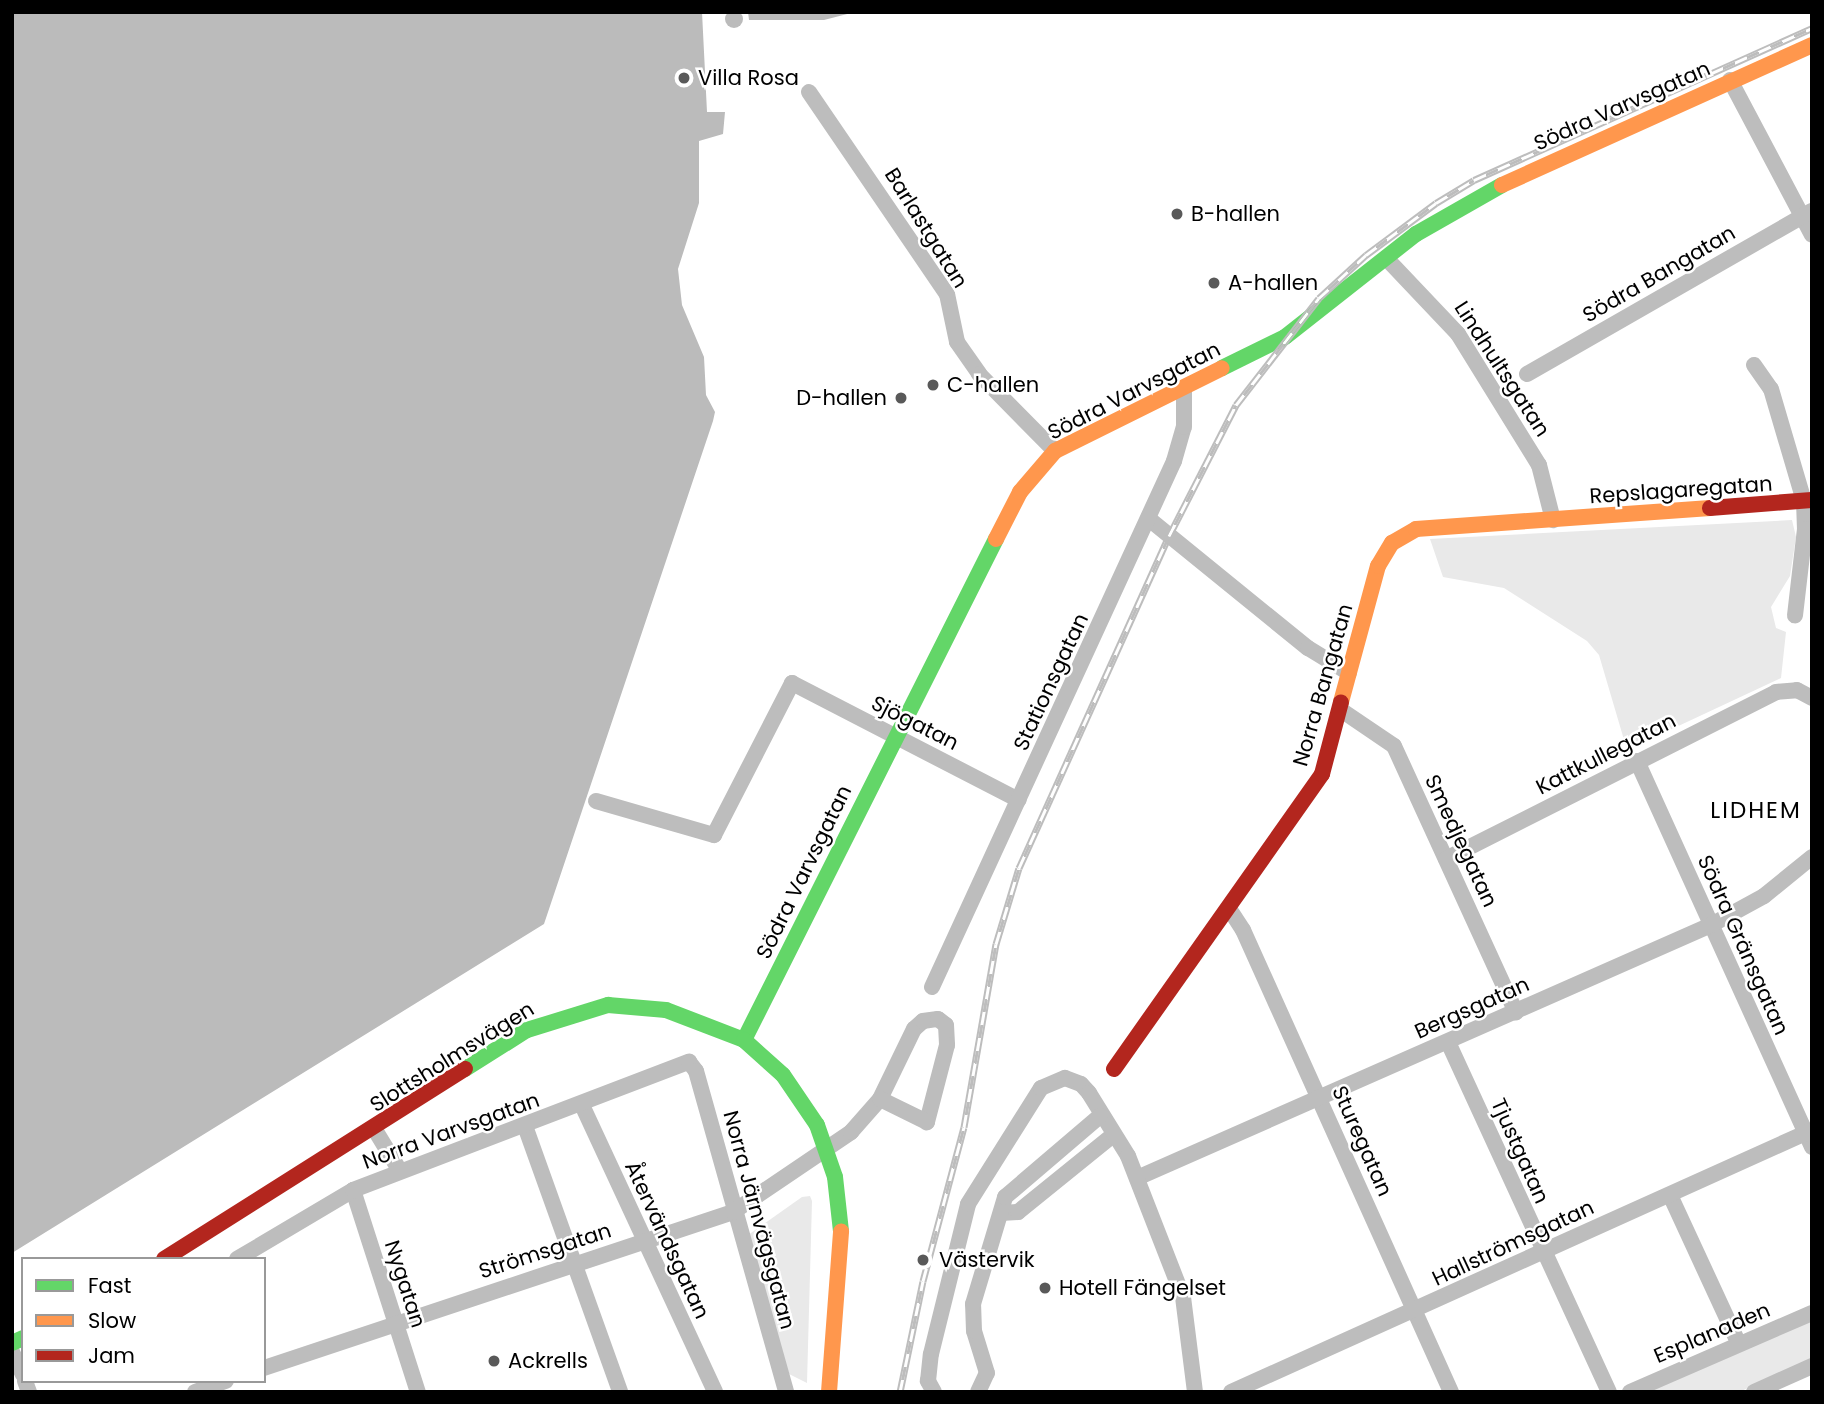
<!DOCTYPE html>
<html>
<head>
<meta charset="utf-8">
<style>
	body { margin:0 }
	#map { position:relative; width:1824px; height:1404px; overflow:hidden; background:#fff; font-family:Poppins,sans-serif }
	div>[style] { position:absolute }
	.green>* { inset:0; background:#e9e9e9 }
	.water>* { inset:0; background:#bbb }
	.round { border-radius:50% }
	.street>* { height:16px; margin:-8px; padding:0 8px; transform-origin:8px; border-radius:8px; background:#bdbdbd }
	.fast>* { height:16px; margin:-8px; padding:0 8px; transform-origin:8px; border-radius:8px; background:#63d668 }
	.slow>* { height:16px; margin:-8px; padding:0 8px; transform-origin:8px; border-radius:8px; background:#ff974d }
	.jam>* { height:16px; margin:-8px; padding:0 8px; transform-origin:8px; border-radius:8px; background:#b3261e }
	.rail>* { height:7px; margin-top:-3.5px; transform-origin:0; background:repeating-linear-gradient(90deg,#fff 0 13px,#bdbdbd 0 26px); box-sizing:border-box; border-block:2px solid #bdbdbd }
	.dots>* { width:19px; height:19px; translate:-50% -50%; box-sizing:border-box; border:4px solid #fff; border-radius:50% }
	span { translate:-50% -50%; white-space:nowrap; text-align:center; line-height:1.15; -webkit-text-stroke:5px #fff; paint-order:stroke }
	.poi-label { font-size:21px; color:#000 }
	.left { translate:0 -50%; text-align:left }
	.right { translate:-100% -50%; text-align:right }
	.street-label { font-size:21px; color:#000 }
	.neighbourhood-label { font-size:23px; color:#000; letter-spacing:2px }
	.frame { position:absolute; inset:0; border:14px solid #000; pointer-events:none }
	.legend { position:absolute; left:21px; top:1257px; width:245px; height:126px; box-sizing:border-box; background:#fff; border:2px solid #999; margin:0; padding:9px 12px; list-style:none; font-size:21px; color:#000 }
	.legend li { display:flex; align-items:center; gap:14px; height:35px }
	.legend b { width:35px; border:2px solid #999 }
</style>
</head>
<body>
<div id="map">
	<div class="green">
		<div style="clip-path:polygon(1792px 520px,1796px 537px,1790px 576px,1771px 607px,1776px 628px,1786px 632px,1781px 678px,1627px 750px,1599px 655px,1587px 641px,1504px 588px,1443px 577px,1430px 539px)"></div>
		<div style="clip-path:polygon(810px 1196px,812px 1201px,807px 1383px,787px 1373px,748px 1235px,802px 1197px)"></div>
		<div style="clip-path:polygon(1812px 1320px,1812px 1360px,1739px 1392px,1648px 1392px)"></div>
	</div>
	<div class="water">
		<div class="round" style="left:725px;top:10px;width:18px;height:18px"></div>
		<div style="clip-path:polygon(12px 12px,702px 12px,707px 112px,725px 112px,723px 134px,699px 141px,699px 203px,678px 269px,682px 305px,704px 357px,706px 395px,715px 412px,713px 421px,544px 924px,12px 1253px)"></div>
		<div style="clip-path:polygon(748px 12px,855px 12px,824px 20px,749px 20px)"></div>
	</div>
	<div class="street">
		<div style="left:1730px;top:80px;width:175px;rotate:62.1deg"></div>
		<div style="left:809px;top:92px;width:245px;rotate:55.7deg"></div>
		<div style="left:947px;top:294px;width:49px;rotate:78.2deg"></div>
		<div style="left:957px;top:342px;width:39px;rotate:55deg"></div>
		<div style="left:979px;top:374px;width:108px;rotate:45.4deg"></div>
		<div style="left:1386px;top:258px;width:105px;rotate:46.5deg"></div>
		<div style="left:1458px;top:334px;width:154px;rotate:58.3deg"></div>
		<div style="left:1539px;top:465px;width:57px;rotate:75.7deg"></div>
		<div style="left:1754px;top:365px;width:29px;rotate:55deg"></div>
		<div style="left:1771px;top:389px;width:117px;rotate:73.6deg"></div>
		<div style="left:1804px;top:501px;width:28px;rotate:88deg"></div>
		<div style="left:1805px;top:529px;width:87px;rotate:96.6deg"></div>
		<div style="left:1527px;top:374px;width:328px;rotate:-29.8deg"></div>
		<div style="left:1149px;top:519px;width:205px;rotate:39.1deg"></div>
		<div style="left:1308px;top:648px;width:48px;rotate:31.4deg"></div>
		<div style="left:1341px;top:710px;width:64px;rotate:34.2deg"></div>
		<div style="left:1394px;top:746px;width:293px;rotate:65.4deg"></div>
		<div style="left:1637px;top:761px;width:424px;rotate:65.6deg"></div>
		<div style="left:596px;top:801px;width:123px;rotate:16.1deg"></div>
		<div style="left:714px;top:835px;width:171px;rotate:-62.8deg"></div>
		<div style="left:792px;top:683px;width:255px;rotate:27.3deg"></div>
		<div style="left:1446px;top:859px;width:370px;rotate:-26.8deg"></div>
		<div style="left:1776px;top:692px;width:21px;rotate:-5deg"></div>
		<div style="left:1797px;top:690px;width:17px;rotate:28deg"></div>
		<div style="left:1230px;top:910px;width:24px;rotate:57deg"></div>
		<div style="left:1243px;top:930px;width:507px;rotate:65.76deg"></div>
		<div style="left:932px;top:987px;width:579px;rotate:-65.29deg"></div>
		<div style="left:1174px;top:461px;width:35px;rotate:-74deg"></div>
		<div style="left:1184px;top:427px;width:38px;rotate:-90deg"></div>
		<div style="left:1448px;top:1042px;width:385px;rotate:65.3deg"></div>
		<div style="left:582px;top:1105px;width:316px;rotate:65.1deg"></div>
		<div style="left:525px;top:1126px;width:282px;rotate:70.3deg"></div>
		<div style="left:375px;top:1130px;width:48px;rotate:58.6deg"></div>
		<div style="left:1137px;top:1178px;width:627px;rotate:-23.79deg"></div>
		<div style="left:1711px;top:925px;width:60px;rotate:-28.7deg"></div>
		<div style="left:1764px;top:896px;width:62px;rotate:-39.1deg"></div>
		<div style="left:353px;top:1190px;width:212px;rotate:72.2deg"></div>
		<div style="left:1670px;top:1195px;width:164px;rotate:65.2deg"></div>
		<div style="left:1001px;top:1213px;width:17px;rotate:-3deg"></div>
		<div style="left:1018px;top:1212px;width:122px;rotate:-39deg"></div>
		<div style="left:237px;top:1259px;width:135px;rotate:-30.7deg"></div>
		<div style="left:353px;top:1190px;width:360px;rotate:-20.9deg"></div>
		<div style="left:689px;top:1062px;width:11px;rotate:52deg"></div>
		<div style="left:696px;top:1071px;width:333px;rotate:74.3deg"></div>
		<div style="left:12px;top:1352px;width:25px;rotate:64deg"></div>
		<div style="left:264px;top:1368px;width:494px;rotate:-18.4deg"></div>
		<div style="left:733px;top:1212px;width:143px;rotate:-34.1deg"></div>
		<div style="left:851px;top:1132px;width:44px;rotate:-48.7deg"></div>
		<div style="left:880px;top:1099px;width:78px;rotate:-64.1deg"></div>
		<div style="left:914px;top:1029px;width:12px;rotate:-42deg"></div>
		<div style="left:923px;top:1021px;width:15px;rotate:-8deg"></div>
		<div style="left:938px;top:1019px;width:10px;rotate:37deg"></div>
		<div style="left:946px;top:1025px;width:20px;rotate:87deg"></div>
		<div style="left:947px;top:1045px;width:80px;rotate:104.6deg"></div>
		<div style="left:927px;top:1122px;width:52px;rotate:-153.9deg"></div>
		<div style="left:25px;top:1381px;width:12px;rotate:70deg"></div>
		<div style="left:195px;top:1392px;width:33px;rotate:-20deg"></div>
		<div style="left:934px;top:1392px;width:13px;rotate:-119deg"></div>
		<div style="left:928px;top:1381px;width:27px;rotate:-84deg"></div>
		<div style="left:931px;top:1354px;width:154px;rotate:-76.1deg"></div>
		<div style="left:968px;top:1204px;width:137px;rotate:-57.8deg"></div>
		<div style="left:1041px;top:1088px;width:26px;rotate:-23deg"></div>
		<div style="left:1065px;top:1078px;width:17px;rotate:21deg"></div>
		<div style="left:1081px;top:1084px;width:12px;rotate:48deg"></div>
		<div style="left:1089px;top:1093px;width:74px;rotate:58.2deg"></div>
		<div style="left:1128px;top:1156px;width:151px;rotate:68.7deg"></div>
		<div style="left:1183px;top:1297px;width:96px;rotate:82.8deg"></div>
		<div style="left:978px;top:1392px;width:21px;rotate:-65deg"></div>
		<div style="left:987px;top:1373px;width:44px;rotate:-107.2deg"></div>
		<div style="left:974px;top:1331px;width:27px;rotate:-92deg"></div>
		<div style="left:973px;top:1304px;width:112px;rotate:-73.3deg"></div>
		<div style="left:1005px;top:1197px;width:125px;rotate:-40.5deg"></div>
		<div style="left:1231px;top:1392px;width:637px;rotate:-24.27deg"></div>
		<div style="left:1630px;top:1392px;width:198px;rotate:-23.5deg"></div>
		<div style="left:1754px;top:1392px;width:64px;rotate:-24.1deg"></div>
	</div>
	<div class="fast">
		<div style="left:1222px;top:368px;width:70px;rotate:-26.2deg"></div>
		<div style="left:1285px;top:337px;width:167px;rotate:-38.2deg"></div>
		<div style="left:1416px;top:234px;width:99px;rotate:-29.7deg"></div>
		<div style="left:744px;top:1040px;width:561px;rotate:-63.3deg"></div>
		<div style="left:465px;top:1069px;width:73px;rotate:-32.2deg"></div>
		<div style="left:527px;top:1030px;width:85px;rotate:-17.2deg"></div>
		<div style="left:608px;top:1005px;width:58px;rotate:4.9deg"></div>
		<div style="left:666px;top:1010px;width:84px;rotate:21deg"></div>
		<div style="left:744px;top:1040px;width:52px;rotate:41.9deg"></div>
		<div style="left:783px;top:1075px;width:60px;rotate:55.8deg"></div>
		<div style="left:817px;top:1125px;width:55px;rotate:70.9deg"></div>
		<div style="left:835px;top:1177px;width:54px;rotate:83.7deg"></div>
		<div style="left:12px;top:1343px;width:12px;rotate:-24deg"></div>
	</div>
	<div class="slow">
		<div style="left:1502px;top:185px;width:340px;rotate:-24.3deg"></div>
		<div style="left:996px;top:539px;width:53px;rotate:-62.9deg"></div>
		<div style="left:1020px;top:492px;width:54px;rotate:-49.5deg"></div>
		<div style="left:1055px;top:451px;width:186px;rotate:-26.4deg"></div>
		<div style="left:1341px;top:702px;width:141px;rotate:-74.8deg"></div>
		<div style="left:1378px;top:566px;width:27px;rotate:-59deg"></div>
		<div style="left:1392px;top:543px;width:28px;rotate:-30deg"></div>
		<div style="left:1416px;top:529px;width:295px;rotate:-4.1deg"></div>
		<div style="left:829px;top:1392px;width:161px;rotate:-85.7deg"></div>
	</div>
	<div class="jam">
		<div style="left:1710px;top:508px;width:102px;rotate:-4.5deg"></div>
		<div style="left:1114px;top:1069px;width:361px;rotate:-54.8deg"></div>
		<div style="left:1322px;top:774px;width:74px;rotate:-75.2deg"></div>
		<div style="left:164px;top:1259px;width:356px;rotate:-32.3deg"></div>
	</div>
	<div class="rail">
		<div style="left:900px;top:1392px;width:113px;rotate:-78.3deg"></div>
		<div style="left:923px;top:1281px;width:159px;rotate:-75.1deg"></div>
		<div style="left:964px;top:1127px;width:186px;rotate:-80.1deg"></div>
		<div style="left:996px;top:944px;width:79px;rotate:-73.2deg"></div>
		<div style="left:1019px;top:868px;width:364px;rotate:-65.7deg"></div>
		<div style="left:1169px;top:536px;width:147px;rotate:-62.9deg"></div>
		<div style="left:1236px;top:405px;width:135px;rotate:-52.2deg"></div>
		<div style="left:1319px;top:298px;width:64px;rotate:-42.5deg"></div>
		<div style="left:1366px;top:255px;width:87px;rotate:-36.6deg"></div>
		<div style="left:1436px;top:203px;width:44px;rotate:-31.2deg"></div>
		<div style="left:1474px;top:180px;width:371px;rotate:-24.2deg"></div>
	</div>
	<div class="dots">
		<div style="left:684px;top:78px;background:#595959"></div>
		<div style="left:1177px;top:214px;background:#595959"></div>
		<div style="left:1214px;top:283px;background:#595959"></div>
		<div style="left:933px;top:385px;background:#595959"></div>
		<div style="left:901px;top:398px;background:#595959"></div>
		<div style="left:923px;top:1260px;background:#595959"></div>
		<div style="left:1045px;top:1288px;background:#595959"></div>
		<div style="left:494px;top:1361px;background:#595959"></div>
	</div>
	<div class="poi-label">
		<span class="left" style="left:698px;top:78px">Villa Rosa</span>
		<span class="left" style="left:1191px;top:214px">B-hallen</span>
		<span class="left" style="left:1228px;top:283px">A-hallen</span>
		<span class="left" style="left:947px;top:385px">C-hallen</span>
		<span class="right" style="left:887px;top:398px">D-hallen</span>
		<span class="left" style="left:939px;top:1260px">Västervik</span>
		<span class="left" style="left:1059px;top:1288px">Hotell Fängelset</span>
		<span class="left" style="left:508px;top:1361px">Ackrells</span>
	</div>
	<div class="street-label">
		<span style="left:1622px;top:106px;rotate:-24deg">Södra Varvsgatan</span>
		<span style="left:926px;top:228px;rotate:58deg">Barlastgatan</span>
		<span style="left:1659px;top:274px;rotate:-30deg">Södra Bangatan</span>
		<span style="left:1502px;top:369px;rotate:57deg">Lindhultsgatan</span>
		<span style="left:1134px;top:391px;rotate:-27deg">Södra Varvsgatan</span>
		<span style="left:1681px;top:490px;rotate:-4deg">Repslagaregatan</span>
		<span style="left:1051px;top:682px;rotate:-65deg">Stationsgatan</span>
		<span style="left:1323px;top:685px;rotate:-74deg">Norra Bangatan</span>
		<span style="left:915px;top:723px;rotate:27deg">Sjögatan</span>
		<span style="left:1606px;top:754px;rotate:-27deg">Kattkullegatan</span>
		<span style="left:1461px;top:841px;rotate:65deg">Smedjegatan</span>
		<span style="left:804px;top:872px;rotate:-64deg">Södra Varvsgatan</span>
		<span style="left:1743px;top:945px;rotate:66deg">Södra Gränsgatan</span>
		<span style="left:1472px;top:1008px;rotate:-24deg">Bergsgatan</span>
		<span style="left:452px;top:1057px;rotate:-32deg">Slottsholmsvägen</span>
		<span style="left:451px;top:1131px;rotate:-20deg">Norra Varvsgatan</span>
		<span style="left:1362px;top:1141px;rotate:66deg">Sturegatan</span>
		<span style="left:1520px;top:1151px;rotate:66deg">Tjustgatan</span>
		<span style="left:759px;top:1220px;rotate:75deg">Norra Järnvägsgatan</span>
		<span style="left:667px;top:1240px;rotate:65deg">Återvändsgatan</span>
		<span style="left:1513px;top:1243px;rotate:-25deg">Hallströmsgatan</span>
		<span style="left:545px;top:1251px;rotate:-18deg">Strömsgatan</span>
		<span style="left:405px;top:1284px;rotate:72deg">Nygatan</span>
		<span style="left:1712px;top:1333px;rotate:-23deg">Esplanaden</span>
	</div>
	<div class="neighbourhood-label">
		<span style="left:1756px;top:810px">LIDHEM</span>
	</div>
	<div class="frame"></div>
	<ul class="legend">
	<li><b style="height:9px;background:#63d668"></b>Fast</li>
	<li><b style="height:9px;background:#ff974d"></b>Slow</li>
	<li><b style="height:9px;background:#b3261e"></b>Jam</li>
	</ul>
</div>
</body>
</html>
